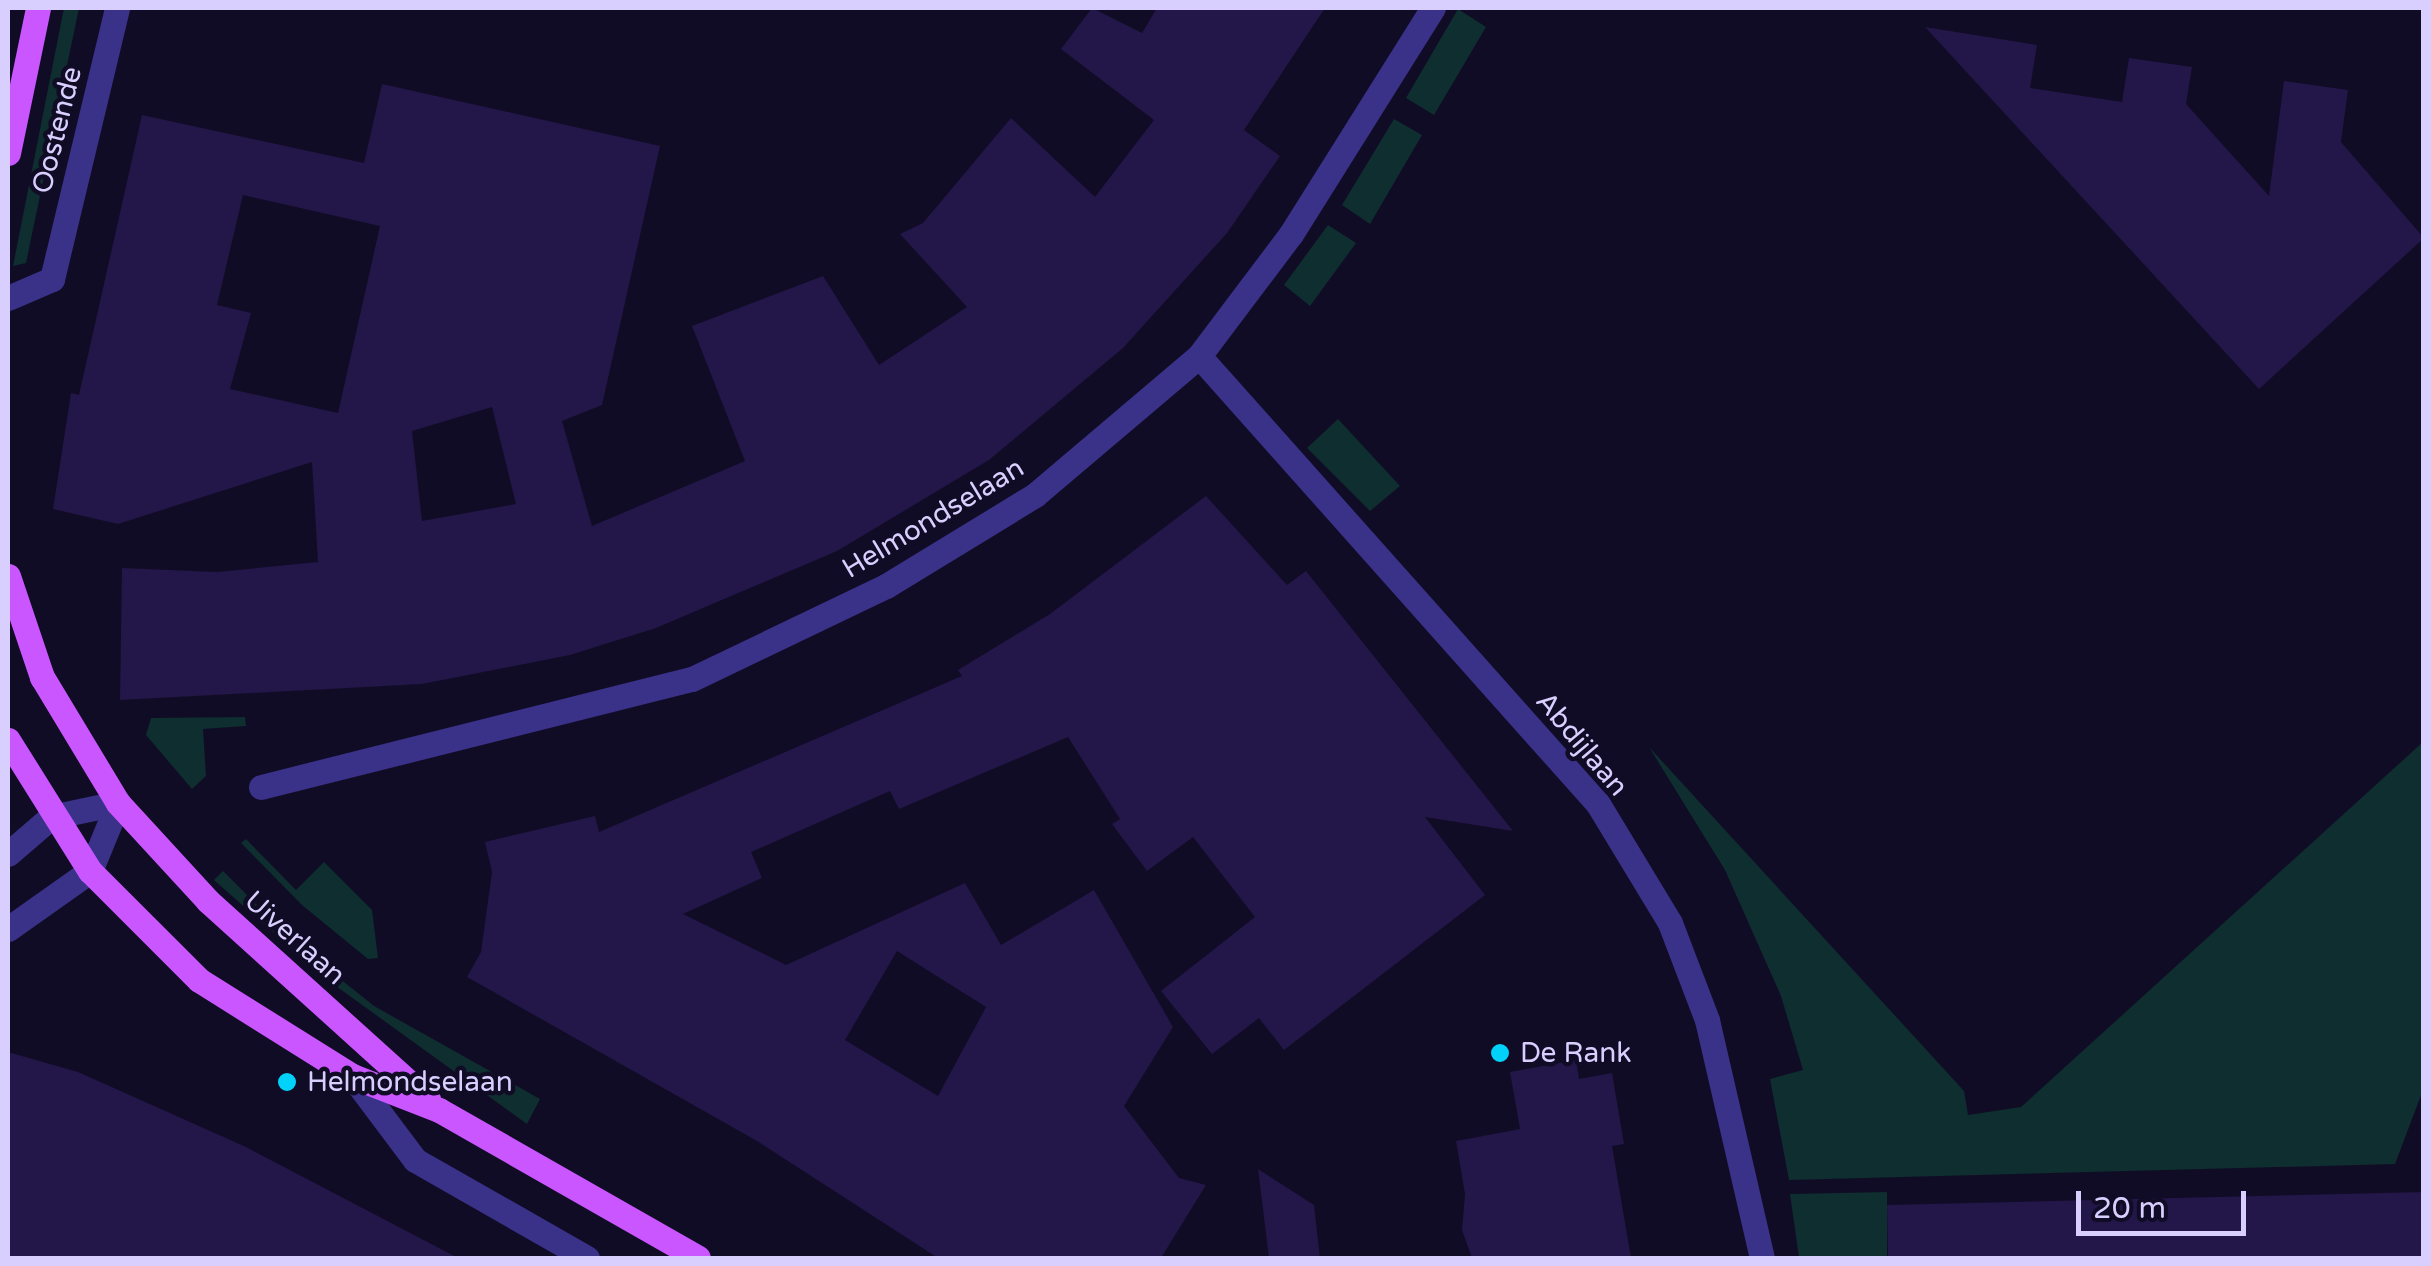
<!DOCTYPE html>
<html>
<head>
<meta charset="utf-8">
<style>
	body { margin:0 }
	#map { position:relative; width:2431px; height:1266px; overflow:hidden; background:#110c25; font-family:"Varela Round",sans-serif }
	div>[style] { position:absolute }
	.green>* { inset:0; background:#0e2e2f }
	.building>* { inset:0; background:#231648 }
	.minor>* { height:25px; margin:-12.5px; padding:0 12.5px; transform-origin:12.5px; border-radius:12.5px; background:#3a3189 }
	.major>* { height:25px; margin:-12.5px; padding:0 12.5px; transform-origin:12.5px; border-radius:12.5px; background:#ca56ff }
	.dots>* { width:28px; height:28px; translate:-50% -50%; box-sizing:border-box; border:5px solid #110c25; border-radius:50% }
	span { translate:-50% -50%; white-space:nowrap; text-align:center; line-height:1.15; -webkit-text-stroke:9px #110c25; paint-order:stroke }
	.street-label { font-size:28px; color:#d8cfff }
	.poi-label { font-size:28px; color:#d8cfff }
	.left { translate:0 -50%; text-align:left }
	.frame { position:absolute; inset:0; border:10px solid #d8cfff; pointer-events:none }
	.scale { position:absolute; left:2076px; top:1191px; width:170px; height:45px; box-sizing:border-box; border:5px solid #d8cfff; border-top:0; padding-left:12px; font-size:30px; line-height:35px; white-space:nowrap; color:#d8cfff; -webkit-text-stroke:8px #110c25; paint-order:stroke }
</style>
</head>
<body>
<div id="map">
	<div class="green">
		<div style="clip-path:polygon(64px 8px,79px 8px,26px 263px,13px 266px)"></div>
		<div style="clip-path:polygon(1458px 9px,1486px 27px,1434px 115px,1406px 98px)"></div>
		<div style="clip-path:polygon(1394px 119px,1422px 135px,1370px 224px,1342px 205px)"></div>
		<div style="clip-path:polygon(1328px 225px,1356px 243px,1310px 306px,1284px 285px)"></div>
		<div style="clip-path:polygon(1338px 419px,1400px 486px,1370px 511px,1307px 448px)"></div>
		<div style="clip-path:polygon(245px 717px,246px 726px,203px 729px,206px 776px,192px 789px,146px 735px,151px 718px)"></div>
		<div style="clip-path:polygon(2423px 742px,2423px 1090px,2395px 1164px,1789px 1180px,1770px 1079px,1803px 1070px,1781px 996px,1725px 870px,1649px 747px,1964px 1091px,1968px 1115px,2021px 1107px)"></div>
		<div style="clip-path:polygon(246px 839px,296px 890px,324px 862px,372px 910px,378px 958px,368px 959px,302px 905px,241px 843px)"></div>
		<div style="clip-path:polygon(223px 871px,294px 942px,374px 1006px,540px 1099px,527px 1124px,322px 976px,214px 880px)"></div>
		<div style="clip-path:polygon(1887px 1192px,1887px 1258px,1799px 1258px,1790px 1194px)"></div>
	</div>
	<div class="building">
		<div style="clip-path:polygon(evenodd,1092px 8px,1142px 33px,1157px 8px,1325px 8px,1244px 130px,1280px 156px,1227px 233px,1123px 348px,989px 460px,837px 551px,656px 628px,570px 655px,422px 684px,120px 700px,122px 568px,217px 572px,318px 562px,312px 462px,118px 524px,53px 509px,71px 393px,79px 395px,142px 115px,364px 163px,382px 84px,660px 146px,602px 405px,562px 421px,592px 526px,745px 461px,692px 326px,823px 276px,879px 365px,967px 307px,900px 234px,923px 223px,1011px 118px,1095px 197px,1154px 120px,1061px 49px,1092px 8px,243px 195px,380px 226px,338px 413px,230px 389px,251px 313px,217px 305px,243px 195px,1092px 8px,492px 407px,516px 504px,422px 521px,412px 431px,492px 407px)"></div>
		<div style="clip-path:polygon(1925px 27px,2037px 45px,2030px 88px,2122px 102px,2129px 58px,2192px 67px,2186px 104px,2269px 196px,2284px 81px,2348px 90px,2341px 142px,2424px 238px,2259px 389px)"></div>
		<div style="clip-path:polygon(evenodd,1206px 496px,1287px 585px,1306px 571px,1513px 831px,1425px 817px,1485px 895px,1284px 1050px,1259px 1018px,1212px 1054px,1161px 991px,1255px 917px,1193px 837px,1147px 871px,1112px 824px,1120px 819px,1068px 737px,899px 809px,890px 791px,751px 852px,762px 878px,683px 914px,786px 965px,965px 883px,1001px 945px,1094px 890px,1173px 1027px,1124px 1106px,1179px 1178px,1206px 1185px,1161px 1258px,938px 1258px,757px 1141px,467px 977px,481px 952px,492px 872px,485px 842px,595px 816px,599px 832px,962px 676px,958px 670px,1050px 614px,1206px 496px,897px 951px,986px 1007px,938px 1096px,845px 1040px,897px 951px)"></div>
		<div style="clip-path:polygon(8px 1052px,78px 1072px,246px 1147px,458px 1258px,8px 1258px)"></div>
		<div style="clip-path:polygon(1576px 1060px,1579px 1079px,1612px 1073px,1624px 1144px,1612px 1146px,1631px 1258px,1472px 1258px,1462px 1230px,1465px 1194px,1456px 1141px,1520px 1129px,1510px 1072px)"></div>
		<div style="clip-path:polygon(1258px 1169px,1314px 1205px,1320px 1258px,1269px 1258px)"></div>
		<div style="clip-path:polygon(2424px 1192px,2424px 1258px,1888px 1258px,1887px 1205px)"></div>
	</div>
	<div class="minor">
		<div style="left:8px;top:298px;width:48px;rotate:-23.4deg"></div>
		<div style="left:52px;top:279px;width:279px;rotate:-76.5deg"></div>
		<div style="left:1199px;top:356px;width:600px;rotate:48.31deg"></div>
		<div style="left:1598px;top:804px;width:139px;rotate:58.8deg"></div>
		<div style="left:1670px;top:923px;width:104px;rotate:69.1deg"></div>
		<div style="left:1707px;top:1020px;width:244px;rotate:77deg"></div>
		<div style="left:261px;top:787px;width:444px;rotate:-14.1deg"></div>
		<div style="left:692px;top:679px;width:215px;rotate:-25.6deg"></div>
		<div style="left:886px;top:586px;width:175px;rotate:-31.4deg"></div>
		<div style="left:1035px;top:495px;width:215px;rotate:-40.3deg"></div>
		<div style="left:1199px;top:356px;width:153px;rotate:-53deg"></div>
		<div style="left:1291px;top:234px;width:267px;rotate:-57.9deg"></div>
		<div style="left:8px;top:854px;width:57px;rotate:-40.7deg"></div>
		<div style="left:51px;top:817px;width:68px;rotate:-11.8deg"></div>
		<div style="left:8px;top:929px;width:100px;rotate:-35.3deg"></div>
		<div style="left:90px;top:871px;width:74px;rotate:-67.6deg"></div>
		<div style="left:352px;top:1076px;width:105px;rotate:53.1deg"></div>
		<div style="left:415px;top:1160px;width:198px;rotate:29.7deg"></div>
	</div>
	<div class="major">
		<div style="left:8px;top:153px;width:148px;rotate:-78.3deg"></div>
		<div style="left:8px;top:576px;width:107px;rotate:71.4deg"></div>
		<div style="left:42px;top:677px;width:147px;rotate:58.9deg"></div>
		<div style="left:118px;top:803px;width:133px;rotate:47.4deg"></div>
		<div style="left:208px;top:901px;width:297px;rotate:42.1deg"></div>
		<div style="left:8px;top:740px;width:155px;rotate:58deg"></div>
		<div style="left:90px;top:871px;width:154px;rotate:45deg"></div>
		<div style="left:199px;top:980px;width:181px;rotate:32.1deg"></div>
		<div style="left:352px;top:1076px;width:93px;rotate:21.3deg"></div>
		<div style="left:439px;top:1110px;width:298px;rotate:29.7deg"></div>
	</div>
	<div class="dots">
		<div style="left:1500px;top:1053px;background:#00d2fa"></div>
		<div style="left:287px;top:1082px;background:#00d2fa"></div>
	</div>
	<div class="street-label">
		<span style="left:57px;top:130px;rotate:-76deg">Oostende</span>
		<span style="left:933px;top:518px;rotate:-31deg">Helmondselaan</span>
		<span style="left:1582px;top:744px;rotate:50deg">Abdijlaan</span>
		<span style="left:295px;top:938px;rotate:42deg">Uiverlaan</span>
	</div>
	<div class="poi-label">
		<span class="left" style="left:1520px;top:1053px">De Rank</span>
		<span class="left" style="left:307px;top:1082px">Helmondselaan</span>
	</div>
	<div class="frame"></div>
	<div class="scale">20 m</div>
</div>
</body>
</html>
